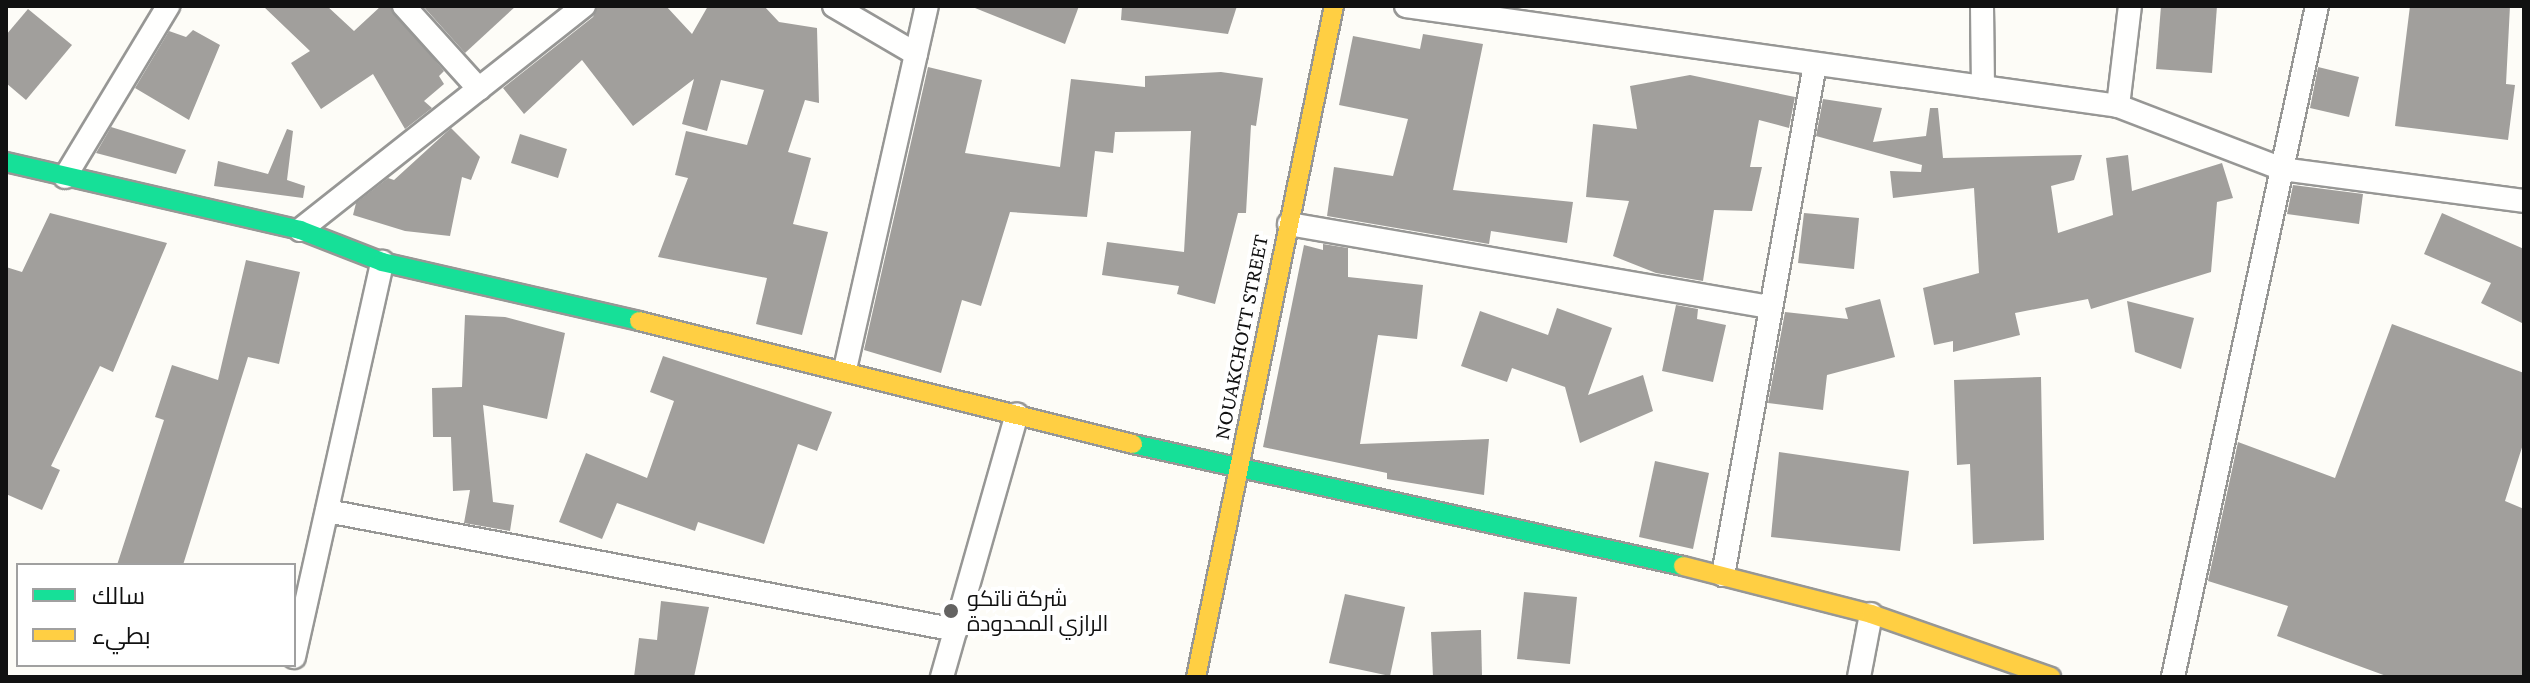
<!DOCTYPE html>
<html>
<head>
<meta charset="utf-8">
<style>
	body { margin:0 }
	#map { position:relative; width:2530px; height:683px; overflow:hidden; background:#fdfcf7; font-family:"Crimson Pro",Cairo,serif }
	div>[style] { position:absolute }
	.building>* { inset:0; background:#a19f9c }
	.roads { filter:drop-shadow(2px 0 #979795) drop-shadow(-2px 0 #979795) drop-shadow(0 2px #979795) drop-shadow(0 -2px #979795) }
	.street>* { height:22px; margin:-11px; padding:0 11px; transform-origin:11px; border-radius:11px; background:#fffffe }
	.fast>* { height:18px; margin:-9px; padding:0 9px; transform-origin:9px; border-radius:9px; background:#16e098 }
	.slow>* { height:18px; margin:-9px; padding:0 9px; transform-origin:9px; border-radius:9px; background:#ffcf43 }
	.dots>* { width:22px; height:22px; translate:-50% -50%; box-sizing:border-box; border:4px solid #fff; border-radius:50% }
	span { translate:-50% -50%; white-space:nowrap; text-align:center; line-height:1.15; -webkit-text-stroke:8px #fff; paint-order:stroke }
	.street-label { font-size:22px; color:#111 }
	.poi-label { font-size:22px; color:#111 }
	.left { translate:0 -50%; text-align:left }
	.frame { position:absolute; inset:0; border:8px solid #111; pointer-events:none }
	.legend { position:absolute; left:16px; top:563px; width:280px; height:104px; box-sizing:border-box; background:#fff; border:2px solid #a0a0a0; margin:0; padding:10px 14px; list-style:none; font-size:24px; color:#111 }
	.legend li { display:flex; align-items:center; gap:16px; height:40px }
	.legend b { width:40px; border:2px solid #a0a0a0 }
</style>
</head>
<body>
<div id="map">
	<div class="building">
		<div style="clip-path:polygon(263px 6px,327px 6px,354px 31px,381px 6px,390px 6px,444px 71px,439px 76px,444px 84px,424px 101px,432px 108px,405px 129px,373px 74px,321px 109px,291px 63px,310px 51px)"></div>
		<div style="clip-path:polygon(423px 6px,516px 6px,465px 53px)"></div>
		<div style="clip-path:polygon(598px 6px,666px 6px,692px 34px,708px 6px,764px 6px,779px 22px,817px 28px,819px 103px,805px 100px,788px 152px,811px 158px,793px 224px,828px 232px,802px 335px,756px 324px,767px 278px,658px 257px,688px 178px,675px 175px,686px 131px,747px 145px,764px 90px,721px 80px,707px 131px,682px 124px,694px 79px,633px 126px,582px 60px,524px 114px,503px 88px,593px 17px)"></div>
		<div style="clip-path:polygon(970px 6px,1079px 6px,1065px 44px)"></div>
		<div style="clip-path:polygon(1122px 6px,1237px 6px,1228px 34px,1121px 20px)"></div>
		<div style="clip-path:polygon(2161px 6px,2217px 6px,2212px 73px,2156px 69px)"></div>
		<div style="clip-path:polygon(2410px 6px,2510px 6px,2506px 84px,2515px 85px,2508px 140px,2395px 126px)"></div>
		<div style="clip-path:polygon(28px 9px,72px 45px,26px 100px,6px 83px,6px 35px)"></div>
		<div style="clip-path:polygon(193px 30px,220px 45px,189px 120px,135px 88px,169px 31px,186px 37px)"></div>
		<div style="clip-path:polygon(1423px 34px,1483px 44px,1453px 190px,1573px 202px,1567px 243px,1491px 231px,1489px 244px,1327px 216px,1334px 167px,1393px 176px,1408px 119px,1339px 105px,1353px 36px,1420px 49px)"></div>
		<div style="clip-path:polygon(928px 67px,982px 80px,965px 153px,1060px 167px,1071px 79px,1145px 87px,1145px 76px,1221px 72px,1263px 78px,1256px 126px,1251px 125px,1246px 213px,1238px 213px,1215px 304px,1177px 294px,1179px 286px,1102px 275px,1107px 242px,1184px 252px,1191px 131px,1115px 132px,1113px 153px,1095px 151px,1087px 217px,1010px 212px,981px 306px,962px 300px,941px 373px,864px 350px)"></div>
		<div style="clip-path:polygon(2318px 67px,2359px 77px,2349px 117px,2310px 108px)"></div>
		<div style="clip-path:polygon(1690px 75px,1795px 97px,1789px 128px,1759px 120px,1750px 167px,1762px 167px,1752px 211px,1714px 210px,1703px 281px,1656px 273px,1613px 256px,1629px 201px,1586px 197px,1593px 124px,1637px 129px,1630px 86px)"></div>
		<div style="clip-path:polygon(1823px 99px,1882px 108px,1873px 142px,1926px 136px,1930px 108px,1938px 108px,1943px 158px,2082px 155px,2074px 180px,2051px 186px,2058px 233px,2113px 215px,2106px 158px,2128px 155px,2132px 191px,2222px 163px,2233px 198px,2217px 202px,2211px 272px,2091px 309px,2088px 299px,2015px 313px,2020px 335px,1953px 352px,1953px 341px,1934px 345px,1923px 288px,1979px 273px,1974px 188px,1893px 198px,1890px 171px,1921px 172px,1922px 165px,1816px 136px)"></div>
		<div style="clip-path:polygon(111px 127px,186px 150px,176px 174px,96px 153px)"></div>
		<div style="clip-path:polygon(451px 128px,480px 157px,471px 180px,462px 177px,450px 236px,405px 231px,353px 215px,356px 203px,388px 178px,394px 180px)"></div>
		<div style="clip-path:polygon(287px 129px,293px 131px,287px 180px,305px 186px,303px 198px,214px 186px,218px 161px,268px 174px)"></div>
		<div style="clip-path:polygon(520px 134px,567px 149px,558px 178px,511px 163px)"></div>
		<div style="clip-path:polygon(2293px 185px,2363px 194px,2359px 224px,2287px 214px)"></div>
		<div style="clip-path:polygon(50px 213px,167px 243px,113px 372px,100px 366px,51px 466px,60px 470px,42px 510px,6px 494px,6px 267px,22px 272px)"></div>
		<div style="clip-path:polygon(1804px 213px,1859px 218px,1854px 269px,1798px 263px)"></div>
		<div style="clip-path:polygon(2442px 213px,2524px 249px,2524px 324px,2481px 303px,2491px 283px,2424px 254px)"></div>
		<div style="clip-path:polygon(1323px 244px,1348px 248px,1348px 277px,1423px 285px,1417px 339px,1378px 335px,1360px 444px,1489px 439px,1484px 495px,1387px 479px,1387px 473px,1263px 447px,1304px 245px,1323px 250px)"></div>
		<div style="clip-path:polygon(246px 260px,300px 272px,279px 364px,248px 357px,183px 565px,117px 565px,164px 420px,155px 417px,172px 365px,218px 380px)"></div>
		<div style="clip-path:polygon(1880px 299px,1895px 357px,1827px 375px,1823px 410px,1768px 403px,1785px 312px,1848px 319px,1845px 308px)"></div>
		<div style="clip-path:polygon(2127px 301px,2194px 318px,2181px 369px,2135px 352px)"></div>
		<div style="clip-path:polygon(1676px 305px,1698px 309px,1697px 319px,1726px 325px,1713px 382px,1662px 371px)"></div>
		<div style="clip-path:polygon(1557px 308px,1612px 328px,1588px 395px,1643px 375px,1653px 411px,1580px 443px,1565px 387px,1512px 368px,1507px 382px,1461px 366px,1480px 311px,1548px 335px)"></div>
		<div style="clip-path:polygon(465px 315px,505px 317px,565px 333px,547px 419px,483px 405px,493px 502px,514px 505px,510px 531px,464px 523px,470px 490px,453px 491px,451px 437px,433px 437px,432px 388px,462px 387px)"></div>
		<div style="clip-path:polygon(2392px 324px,2524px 373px,2524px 441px,2505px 501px,2524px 509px,2524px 677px,2389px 677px,2277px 636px,2288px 606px,2208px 581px,2238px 442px,2335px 478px)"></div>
		<div style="clip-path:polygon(663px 356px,832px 412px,817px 451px,798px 444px,764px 544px,698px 522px,695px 531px,617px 503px,602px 539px,559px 522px,586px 453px,647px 478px,674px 401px,650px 392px)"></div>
		<div style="clip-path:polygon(2041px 377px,2044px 540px,1973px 544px,1970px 464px,1957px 465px,1954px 380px)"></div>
		<div style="clip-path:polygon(1779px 452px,1909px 471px,1900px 551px,1771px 537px)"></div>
		<div style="clip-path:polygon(1655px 461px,1709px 473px,1693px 549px,1639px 537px)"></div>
		<div style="clip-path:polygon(1524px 592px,1577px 597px,1570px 664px,1517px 659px)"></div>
		<div style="clip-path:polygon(1345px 594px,1405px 607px,1390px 676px,1329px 663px)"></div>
		<div style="clip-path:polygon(661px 601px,709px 607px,694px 677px,634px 677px,639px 638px,657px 640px)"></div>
		<div style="clip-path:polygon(1481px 630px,1482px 677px,1433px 677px,1431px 632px)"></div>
	</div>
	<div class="roads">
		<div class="street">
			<div style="left:404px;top:6px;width:112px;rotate:47.9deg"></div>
			<div style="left:834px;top:6px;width:95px;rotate:30.3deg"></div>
			<div style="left:1406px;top:6px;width:719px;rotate:7.99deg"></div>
			<div style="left:2118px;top:106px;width:176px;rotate:21deg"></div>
			<div style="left:2282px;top:169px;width:244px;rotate:7.5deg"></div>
			<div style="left:1982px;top:6px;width:81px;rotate:89.3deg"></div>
			<div style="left:2118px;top:106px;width:101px;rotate:-83.2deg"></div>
			<div style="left:65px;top:177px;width:200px;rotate:-58.9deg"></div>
			<div style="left:1289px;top:224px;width:489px;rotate:9.8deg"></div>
			<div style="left:300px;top:230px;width:362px;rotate:-38.3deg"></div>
			<div style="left:845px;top:369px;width:372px;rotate:-77.3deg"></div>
			<div style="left:327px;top:511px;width:640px;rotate:10.71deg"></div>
			<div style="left:1723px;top:575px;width:519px;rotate:-79.79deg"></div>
			<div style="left:294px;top:657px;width:405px;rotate:-77.4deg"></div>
			<div style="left:942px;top:677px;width:273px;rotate:-74.1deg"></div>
			<div style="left:1859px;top:677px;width:64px;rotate:-79.2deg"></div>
			<div style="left:2173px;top:677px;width:686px;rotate:-77.89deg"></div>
		</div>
		<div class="fast">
			<div style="left:6px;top:162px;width:302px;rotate:13deg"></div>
			<div style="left:300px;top:230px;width:88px;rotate:21.3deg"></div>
			<div style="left:382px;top:262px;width:264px;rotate:12.9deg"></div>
			<div style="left:1133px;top:444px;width:563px;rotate:12.51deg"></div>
		</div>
		<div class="slow">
			<div style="left:639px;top:321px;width:509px;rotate:13.98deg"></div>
			<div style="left:1683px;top:566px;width:194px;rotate:14.3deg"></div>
			<div style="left:1871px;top:614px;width:191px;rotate:19.3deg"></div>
			<div style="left:1196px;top:677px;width:685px;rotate:-78.38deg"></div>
		</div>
	</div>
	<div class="dots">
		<div style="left:951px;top:611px;background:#646362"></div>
	</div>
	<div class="street-label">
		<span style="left:1241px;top:337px;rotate:-79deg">NOUAKCHOTT STREET</span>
	</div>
	<div class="poi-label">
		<span class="left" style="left:967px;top:611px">شركة ناتكو<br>الرازي المحدودة</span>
	</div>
	<div class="frame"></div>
	<ul class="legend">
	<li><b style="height:10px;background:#16e098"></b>سالك</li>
	<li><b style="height:10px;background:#ffcf43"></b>بطيء</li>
	</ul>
</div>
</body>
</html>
